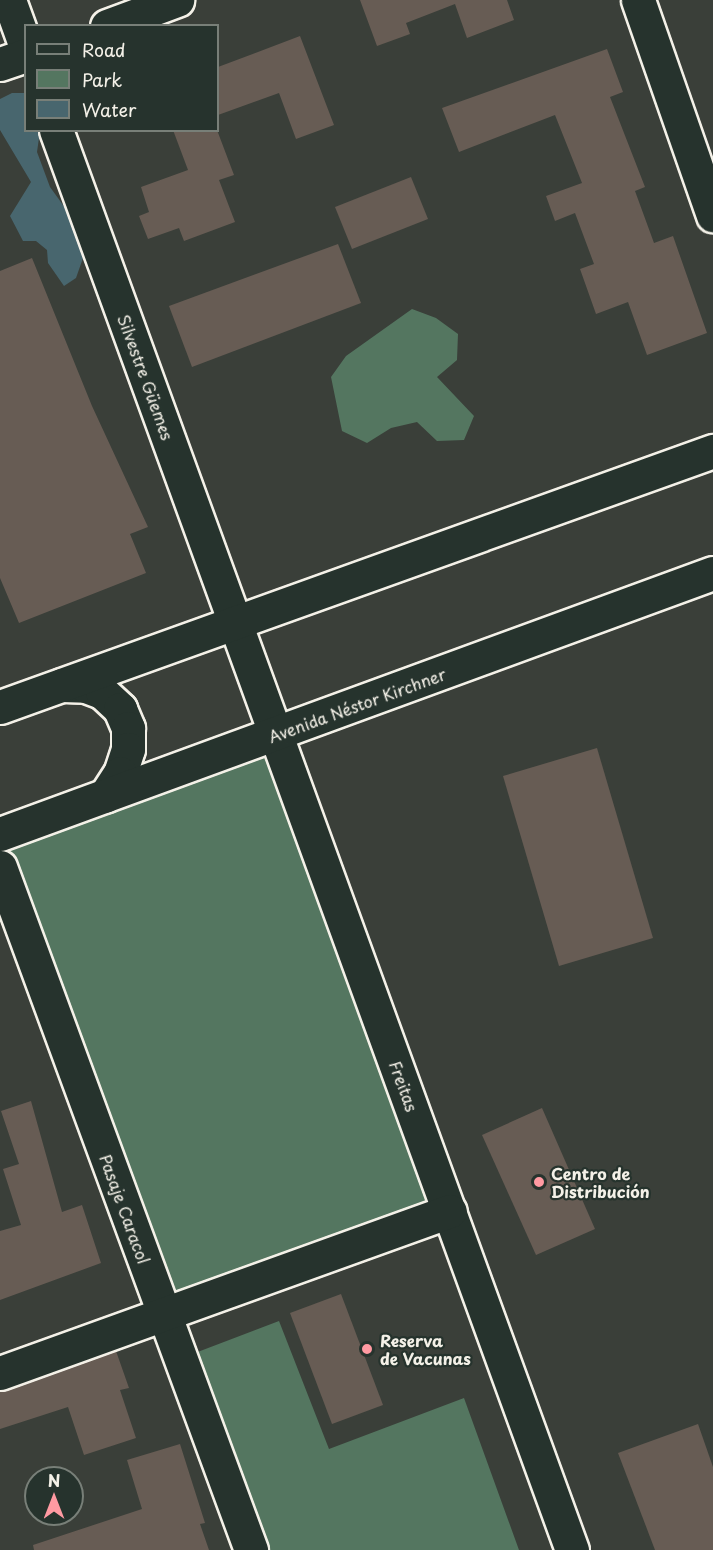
<!DOCTYPE html>
<html>
<head>
<meta charset="utf-8">
<style>
	body { margin:0 }
	#map { position:relative; width:713px; height:1550px; overflow:hidden; background:#3a3f39; font-family:"Playpen Sans",sans-serif }
	div>[style] { position:absolute }
	.green>* { inset:0; background:#547660 }
	.water>* { inset:0; background:#48666e }
	.building>* { inset:0; background:#675c54 }
	.roads { filter:drop-shadow(2px 0 #f4f1e8) drop-shadow(-2px 0 #f4f1e8) drop-shadow(0 2px #f4f1e8) drop-shadow(0 -2px #f4f1e8) }
	.street>* { height:33px; margin:-16.5px; padding:0 16.5px; transform-origin:16.5px; border-radius:16.5px; background:#26332d }
	.secondary>* { height:33px; margin:-16.5px; padding:0 16.5px; transform-origin:16.5px; border-radius:16.5px; background:#26332d }
	.dots>* { width:16px; height:16px; translate:-50% -50%; box-sizing:border-box; border:3px solid #26332d; border-radius:50% }
	span { translate:-50% -50%; white-space:nowrap; text-align:center; line-height:1.15; -webkit-text-stroke:4.5px #26332d; paint-order:stroke }
	.street-label { font-size:16px; color:#f4f1e8 }
	.poi-label { font-size:16px; color:#f4f1e8; font-weight:700 }
	.left { translate:0 -50%; text-align:left }
	.legend { position:absolute; left:24px; top:24px; width:195px; height:108px; box-sizing:border-box; background:#26332d; border:2px solid #787f78; margin:0; padding:8px 10px; list-style:none; font-size:18px; color:#f4f1e8 }
	.legend li { display:flex; align-items:center; gap:12px; height:30px }
	.legend b { width:30px; border:2px solid #787f78 }
	.north { position:absolute; left:24px; top:1466px; width:60px; height:60px; box-sizing:border-box; background:#26332d; border:2px solid #787f78; border-radius:50%; rotate:0deg; font-size:16px; font-weight:700; line-height:24px; text-align:center; color:#f4f1e8 }
	.north::after { content:''; display:block; margin:auto; width:21px; height:27px; background:#ff9aa2; clip-path:polygon(50% 0,100% 100%,50% 72%,0 100%) }
</style>
</head>
<body>
<div id="map">
	<div class="green">
		<div style="clip-path:polygon(412px 309px,436px 318px,458px 334px,457px 360px,437px 377px,474px 416px,464px 440px,437px 441px,417px 422px,391px 428px,367px 443px,342px 431px,331px 377px,346px 356px)"></div>
		<div style="clip-path:polygon(270px 746px,435px 1205px,167px 1301px,0 843px)"></div>
		<div style="clip-path:polygon(279px 1321px,329px 1449px,464px 1398px,519px 1550px,265px 1550px,195px 1353px)"></div>
	</div>
	<div class="water">
		<div style="clip-path:polygon(12px 93px,25px 93px,26px 130px,40px 131px,37px 152px,50px 187px,89px 241px,76px 278px,64px 286px,48px 263px,47px 250px,36px 241px,23px 241px,10px 216px,31px 182px,0 130px,0 99px)"></div>
	</div>
	<div class="building">
		<div style="clip-path:polygon(360px 0,507px 0,514px 20px,467px 38px,455px 4px,406px 23px,410px 34px,377px 46px)"></div>
		<div style="clip-path:polygon(300px 36px,334px 125px,296px 139px,279px 93px,218px 115px,218px 67px)"></div>
		<div style="clip-path:polygon(607px 49px,623px 92px,610px 97px,645px 187px,635px 191px,654px 243px,673px 236px,707px 333px,647px 355px,628px 302px,596px 314px,580px 269px,594px 264px,575px 213px,555px 221px,546px 196px,582px 183px,555px 115px,459px 152px,442px 108px)"></div>
		<div style="clip-path:polygon(173px 130px,217px 130px,234px 175px,219px 180px,235px 222px,184px 241px,179px 228px,148px 239px,139px 216px,149px 212px,141px 187px,188px 170px)"></div>
		<div style="clip-path:polygon(411px 177px,428px 219px,352px 249px,335px 207px)"></div>
		<div style="clip-path:polygon(338px 244px,361px 303px,192px 367px,169px 306px)"></div>
		<div style="clip-path:polygon(32px 258px,92px 406px,148px 527px,130px 534px,146px 573px,19px 623px,0 578px,0 271px)"></div>
		<div style="clip-path:polygon(597px 748px,653px 938px,559px 966px,503px 776px)"></div>
		<div style="clip-path:polygon(31px 1101px,62px 1212px,82px 1205px,101px 1263px,0 1300px,0 1231px,21px 1225px,3px 1169px,19px 1164px,1px 1111px)"></div>
		<div style="clip-path:polygon(542px 1108px,595px 1229px,536px 1255px,482px 1135px)"></div>
		<div style="clip-path:polygon(341px 1294px,383px 1405px,332px 1424px,290px 1313px)"></div>
		<div style="clip-path:polygon(116px 1351px,129px 1388px,120px 1390px,136px 1438px,84px 1455px,68px 1407px,0 1429px,0 1391px)"></div>
		<div style="clip-path:polygon(698px 1424px,713px 1467px,713px 1550px,655px 1550px,618px 1453px)"></div>
		<div style="clip-path:polygon(180px 1444px,205px 1523px,200px 1524px,209px 1550px,34px 1550px,33px 1545px,142px 1509px,127px 1460px)"></div>
	</div>
	<div class="roads">
		<div class="street">
			<div style="left:9px;top:0;width:50px;rotate:70.1deg"></div>
			<div style="left:638px;top:0;width:228px;rotate:70.8deg"></div>
			<div style="left:107px;top:26px;width:75px;rotate:-20.4deg"></div>
			<div style="left:0;top:64px;width:28px;rotate:-19deg"></div>
			<div style="left:56px;top:130px;width:1511px;rotate:70.03deg"></div>
			<div style="left:0;top:867px;width:728px;rotate:69.82deg"></div>
			<div style="left:0;top:1373px;width:478px;rotate:-19.8deg"></div>
		</div>
		<div class="secondary">
			<div style="left:62px;top:685px;width:24px;rotate:2deg"></div>
			<div style="left:86px;top:686px;width:17px;rotate:21deg"></div>
			<div style="left:102px;top:692px;width:25px;rotate:43deg"></div>
			<div style="left:120px;top:709px;width:21px;rotate:67deg"></div>
			<div style="left:128px;top:728px;width:21px;rotate:90deg"></div>
			<div style="left:128px;top:749px;width:25px;rotate:108deg"></div>
			<div style="left:120px;top:773px;width:27px;rotate:123deg"></div>
			<div style="left:0;top:707px;width:758px;rotate:-19.75deg"></div>
			<div style="left:0;top:834px;width:759px;rotate:-20.11deg"></div>
		</div>
	</div>
	<div class="dots">
		<div style="left:539px;top:1182px;background:#ff9aa2"></div>
		<div style="left:367px;top:1349px;background:#ff9aa2"></div>
	</div>
	<div class="street-label">
		<span style="left:146px;top:377px;rotate:70deg">Silvestre Güemes</span>
		<span style="left:357px;top:705px;rotate:-20deg">Avenida Néstor Kirchner</span>
		<span style="left:404px;top:1086px;rotate:70deg">Freitas</span>
		<span style="left:125px;top:1209px;rotate:70deg">Pasaje Caracol</span>
	</div>
	<div class="poi-label">
		<span class="left" style="left:551px;top:1182px">Centro de<br>Distribución</span>
		<span class="left" style="left:380px;top:1349px">Reserva<br>de Vacunas</span>
	</div>
	<ul class="legend">
	<li><b style="height:8px;background:#26332d"></b>Road</li>
	<li><b style="height:16px;background:#547660"></b>Park</li>
	<li><b style="height:16px;background:#48666e"></b>Water</li>
	</ul>
	<div class="north">N</div>
</div>
</body>
</html>
